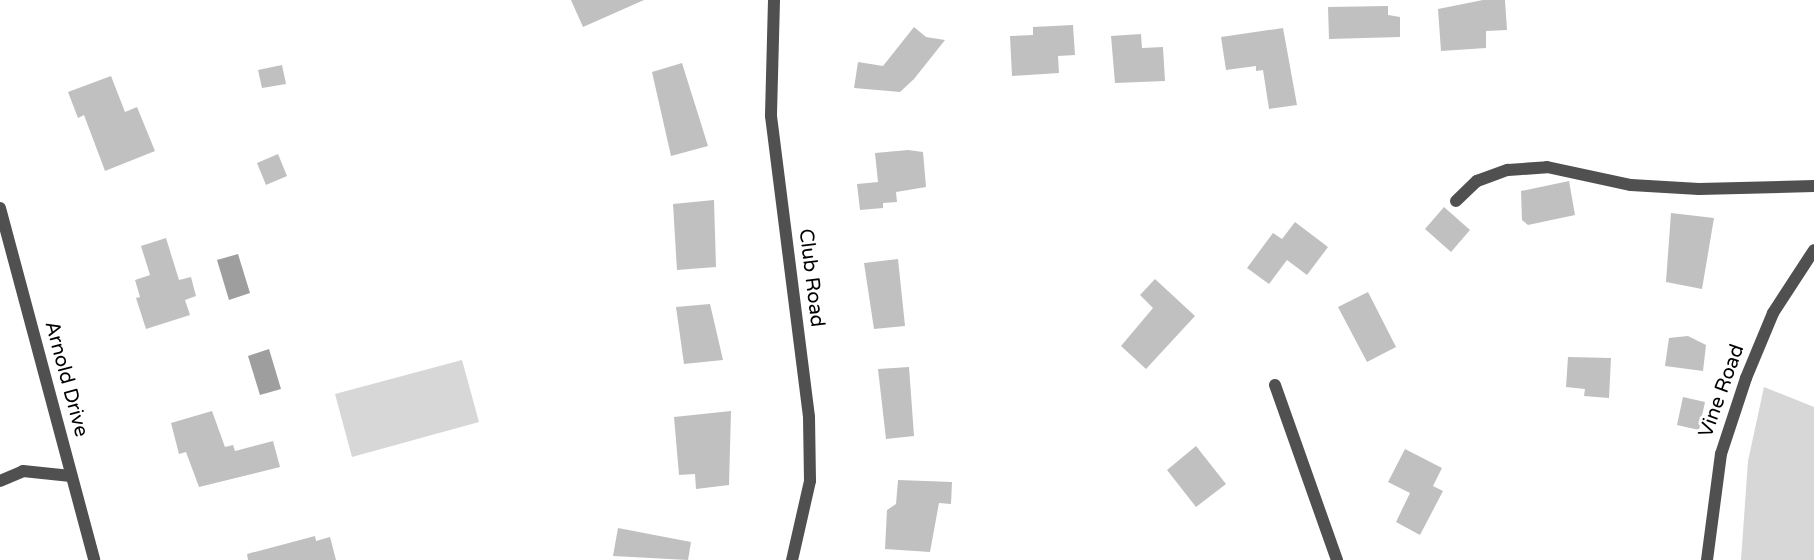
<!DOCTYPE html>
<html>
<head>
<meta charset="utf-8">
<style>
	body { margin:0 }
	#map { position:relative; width:1814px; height:560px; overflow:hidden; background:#fff; font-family:"Varela Round",sans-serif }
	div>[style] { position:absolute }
	.green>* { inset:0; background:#d7d7d7 }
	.water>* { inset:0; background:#9e9e9e }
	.building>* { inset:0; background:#c0c0c0 }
	.service>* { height:12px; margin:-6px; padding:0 6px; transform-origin:6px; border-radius:6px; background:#505050 }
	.minor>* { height:12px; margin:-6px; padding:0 6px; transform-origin:6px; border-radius:6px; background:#505050 }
	.tertiary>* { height:12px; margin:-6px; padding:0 6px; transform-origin:6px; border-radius:6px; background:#505050 }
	span { translate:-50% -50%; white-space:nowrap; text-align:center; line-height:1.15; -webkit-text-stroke:6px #fff; paint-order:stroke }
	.street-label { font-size:20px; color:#000 }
</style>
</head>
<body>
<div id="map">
	<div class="green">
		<div style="clip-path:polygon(462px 360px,479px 422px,352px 457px,335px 394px)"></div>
		<div style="clip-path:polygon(1764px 387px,1814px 407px,1814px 560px,1741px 560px,1748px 461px)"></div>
	</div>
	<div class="water">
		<div style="clip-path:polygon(238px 254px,250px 293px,229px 300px,217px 260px)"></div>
		<div style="clip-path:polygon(269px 349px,281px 389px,260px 395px,248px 356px)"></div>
	</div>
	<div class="building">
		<div style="clip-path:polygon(571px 0,644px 0,583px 27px)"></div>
		<div style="clip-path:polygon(1483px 0,1505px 0,1507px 30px,1486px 31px,1486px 48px,1441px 51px,1438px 9px)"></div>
		<div style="clip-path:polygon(1388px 6px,1388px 15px,1400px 17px,1400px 37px,1329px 39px,1328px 7px)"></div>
		<div style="clip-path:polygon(1073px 25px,1075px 55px,1058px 56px,1059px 73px,1012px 76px,1010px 36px,1033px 35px,1033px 27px)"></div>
		<div style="clip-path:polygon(914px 27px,926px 37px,945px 40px,914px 79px,900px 92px,854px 88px,858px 62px,883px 66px)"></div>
		<div style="clip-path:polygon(1283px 28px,1297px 105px,1269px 109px,1263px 70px,1256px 71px,1256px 66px,1226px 70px,1221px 37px)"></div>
		<div style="clip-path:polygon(1141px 34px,1142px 48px,1163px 47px,1165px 81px,1115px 83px,1111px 36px)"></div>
		<div style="clip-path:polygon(682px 63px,708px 146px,671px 156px,652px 72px)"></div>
		<div style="clip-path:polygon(282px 65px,286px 84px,262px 88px,258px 70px)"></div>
		<div style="clip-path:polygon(111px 76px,125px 112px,137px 107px,155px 151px,105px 171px,84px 115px,78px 118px,68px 92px)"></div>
		<div style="clip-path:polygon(908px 150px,923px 152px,926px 187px,896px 192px,897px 202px,883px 203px,883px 208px,860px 210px,857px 184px,878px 182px,875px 153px)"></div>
		<div style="clip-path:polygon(278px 154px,287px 176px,266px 185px,257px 163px)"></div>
		<div style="clip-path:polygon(1569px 181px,1575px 215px,1528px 225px,1522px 220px,1521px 191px)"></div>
		<div style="clip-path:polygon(714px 200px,716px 267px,677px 270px,673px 204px)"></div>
		<div style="clip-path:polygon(1444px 207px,1470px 230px,1451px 252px,1425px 229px)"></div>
		<div style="clip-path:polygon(1671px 213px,1714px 218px,1702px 289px,1666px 282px)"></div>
		<div style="clip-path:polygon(1295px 222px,1328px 247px,1307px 275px,1287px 260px,1269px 284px,1247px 268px,1273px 233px,1282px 239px)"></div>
		<div style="clip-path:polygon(166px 238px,179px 280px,191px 277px,196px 296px,185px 300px,190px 315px,146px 329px,136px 298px,140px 297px,135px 280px,150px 275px,141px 246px)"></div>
		<div style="clip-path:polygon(898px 259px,905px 326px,874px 329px,864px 263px)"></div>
		<div style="clip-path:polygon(1155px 279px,1195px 316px,1146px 369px,1121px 346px,1153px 308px,1140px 295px)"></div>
		<div style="clip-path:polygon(1368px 292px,1396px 347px,1367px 362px,1338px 307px)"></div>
		<div style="clip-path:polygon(710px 304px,723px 360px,684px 364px,676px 307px)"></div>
		<div style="clip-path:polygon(1688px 336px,1706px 345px,1703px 371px,1665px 366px,1669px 338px)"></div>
		<div style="clip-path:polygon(1568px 357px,1611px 358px,1609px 398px,1584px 396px,1585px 389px,1566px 387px)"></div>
		<div style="clip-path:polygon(909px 367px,914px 436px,886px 439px,878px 369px)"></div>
		<div style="clip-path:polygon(1683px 397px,1705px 402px,1699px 430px,1677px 425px)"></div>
		<div style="clip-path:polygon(212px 411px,225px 447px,233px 445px,235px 451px,273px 441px,280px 467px,199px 487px,186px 452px,179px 454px,171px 423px)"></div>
		<div style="clip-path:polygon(731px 411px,729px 485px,696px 489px,695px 474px,679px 475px,674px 417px)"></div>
		<div style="clip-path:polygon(1196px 446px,1226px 484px,1196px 507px,1167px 470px)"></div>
		<div style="clip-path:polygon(1405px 449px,1442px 468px,1433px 486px,1443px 491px,1420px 535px,1396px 522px,1410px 493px,1388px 482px)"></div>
		<div style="clip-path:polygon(898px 480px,952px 482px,951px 504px,939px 503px,930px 552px,885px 549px,887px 510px,896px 504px)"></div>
		<div style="clip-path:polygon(618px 528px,691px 542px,688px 560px,613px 556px)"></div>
		<div style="clip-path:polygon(315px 536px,316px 541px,330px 537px,336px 560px,248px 560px,247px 554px)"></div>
	</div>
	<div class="service">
		<div style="left:1456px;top:201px;width:29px;rotate:-44deg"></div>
		<div style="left:1477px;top:181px;width:33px;rotate:-20deg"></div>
		<div style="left:1508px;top:170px;width:39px;rotate:-4deg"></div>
		<div style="left:1547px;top:167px;width:86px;rotate:12.1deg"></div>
		<div style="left:1631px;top:185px;width:68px;rotate:3.4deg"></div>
		<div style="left:1699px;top:189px;width:115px;rotate:-1.5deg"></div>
	</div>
	<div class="minor">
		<div style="left:774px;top:0;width:116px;rotate:91.5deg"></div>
		<div style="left:771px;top:116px;width:303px;rotate:82.8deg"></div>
		<div style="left:809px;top:417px;width:64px;rotate:89.1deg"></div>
		<div style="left:810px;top:481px;width:81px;rotate:102.8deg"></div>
		<div style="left:0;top:208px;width:364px;rotate:75deg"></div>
		<div style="left:1275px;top:385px;width:186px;rotate:70.5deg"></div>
		<div style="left:0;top:481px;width:25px;rotate:-23deg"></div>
		<div style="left:23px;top:471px;width:48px;rotate:5.9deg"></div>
	</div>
	<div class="tertiary">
		<div style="left:1707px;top:560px;width:107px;rotate:-82.5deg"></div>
		<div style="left:1721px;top:454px;width:80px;rotate:-71.8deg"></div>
		<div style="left:1746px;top:378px;width:70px;rotate:-67.4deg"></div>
		<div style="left:1773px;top:313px;width:75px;rotate:-56.9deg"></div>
	</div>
	<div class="street-label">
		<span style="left:811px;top:278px;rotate:83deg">Club Road</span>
		<span style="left:66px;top:379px;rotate:75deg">Arnold Drive</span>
		<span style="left:1722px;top:391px;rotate:-70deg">Vine Road</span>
	</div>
</div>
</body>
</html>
